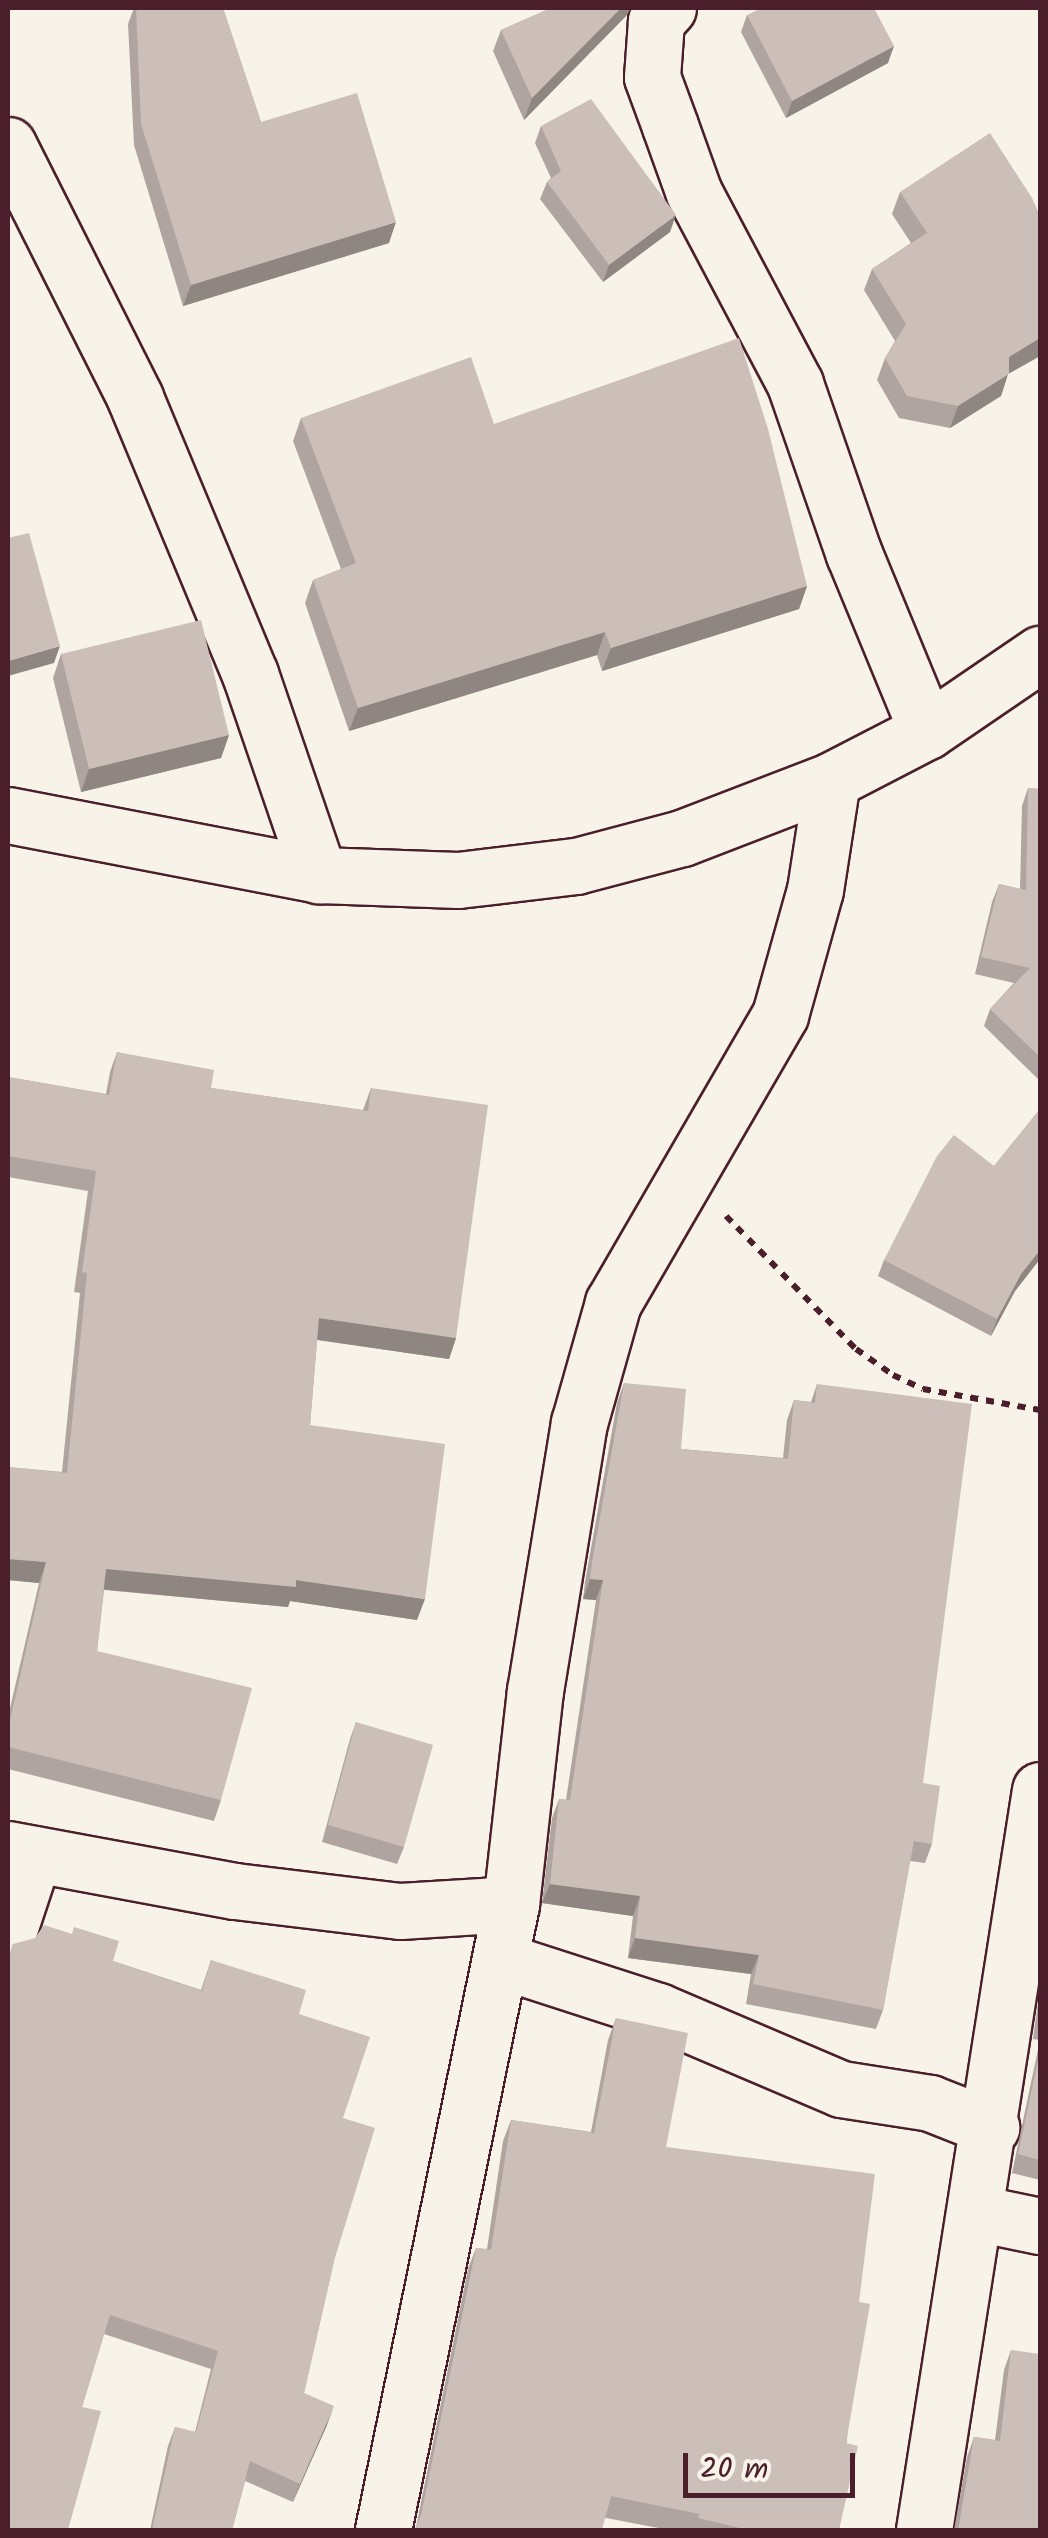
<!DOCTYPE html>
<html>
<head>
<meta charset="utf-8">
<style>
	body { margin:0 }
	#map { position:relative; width:1048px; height:2538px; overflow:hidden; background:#f7f3e8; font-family:Kalam,sans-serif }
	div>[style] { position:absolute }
	.path>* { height:6px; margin-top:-3px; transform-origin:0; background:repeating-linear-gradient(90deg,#4a1f2b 0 8px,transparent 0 16px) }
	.roads { filter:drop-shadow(2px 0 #4a1f2b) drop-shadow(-2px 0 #4a1f2b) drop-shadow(0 2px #4a1f2b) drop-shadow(0 -2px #4a1f2b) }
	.minor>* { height:55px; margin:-27.5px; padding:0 27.5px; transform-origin:27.5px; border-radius:27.5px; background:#f7f3e8 }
	.tertiary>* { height:55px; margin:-27.5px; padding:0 27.5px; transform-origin:27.5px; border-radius:27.5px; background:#f7f3e8 }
	.wall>* { inset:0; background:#afa49f }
	.shaded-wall>* { inset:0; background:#8f8682 }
	.building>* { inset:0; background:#ccbfb9 }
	span { translate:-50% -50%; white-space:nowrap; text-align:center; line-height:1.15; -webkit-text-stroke:8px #f7f3e8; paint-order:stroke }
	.frame { position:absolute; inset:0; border:10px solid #4a1f2b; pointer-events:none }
	.scale { position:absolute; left:683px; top:2453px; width:172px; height:45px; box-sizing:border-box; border:5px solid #4a1f2b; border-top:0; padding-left:12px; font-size:30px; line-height:35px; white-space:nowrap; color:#4a1f2b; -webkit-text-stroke:8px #f7f3e8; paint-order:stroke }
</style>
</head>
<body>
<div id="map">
	<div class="path">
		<div style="left:726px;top:1216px;width:186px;rotate:45.7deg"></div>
		<div style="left:856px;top:1349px;width:45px;rotate:35.1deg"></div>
		<div style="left:893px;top:1375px;width:33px;rotate:25deg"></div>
		<div style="left:923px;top:1389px;width:119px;rotate:10.2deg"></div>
	</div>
	<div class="roads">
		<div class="minor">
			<div style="left:668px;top:8px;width:18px;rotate:133deg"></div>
			<div style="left:656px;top:21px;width:56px;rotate:94.1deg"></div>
			<div style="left:652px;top:77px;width:52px;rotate:69.8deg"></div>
			<div style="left:670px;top:126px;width:71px;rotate:70.3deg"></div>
			<div style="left:694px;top:193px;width:216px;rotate:62.1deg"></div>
			<div style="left:795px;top:384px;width:180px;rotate:70.9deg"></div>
			<div style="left:854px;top:554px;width:191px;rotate:67.6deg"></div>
			<div style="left:8px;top:145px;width:283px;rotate:63.3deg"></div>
			<div style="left:135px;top:398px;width:299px;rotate:67.4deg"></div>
			<div style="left:250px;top:674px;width:213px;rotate:71.1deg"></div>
			<div style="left:8px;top:1849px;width:231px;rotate:10.5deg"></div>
			<div style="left:235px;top:1891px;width:166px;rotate:6.9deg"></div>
			<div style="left:400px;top:1911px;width:111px;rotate:-3.6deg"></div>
			<div style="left:8px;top:1933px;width:83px;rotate:-71.8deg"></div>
			<div style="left:500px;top:1960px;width:166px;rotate:17.9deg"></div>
			<div style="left:658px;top:2011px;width:199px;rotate:23.1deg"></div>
			<div style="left:841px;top:2089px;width:90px;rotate:8.9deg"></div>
			<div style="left:930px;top:2103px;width:66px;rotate:21.5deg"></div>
			<div style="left:977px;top:2213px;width:64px;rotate:11.7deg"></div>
			<div style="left:383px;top:2530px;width:639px;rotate:-78.44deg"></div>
			<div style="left:511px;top:1904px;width:214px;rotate:-83.6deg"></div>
			<div style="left:535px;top:1691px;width:272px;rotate:-80.7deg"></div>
			<div style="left:579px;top:1423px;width:125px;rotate:-74.2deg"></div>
			<div style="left:613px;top:1303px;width:333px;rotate:-59.9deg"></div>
			<div style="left:780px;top:1015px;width:130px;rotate:-74.4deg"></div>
			<div style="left:815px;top:890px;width:111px;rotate:-81.2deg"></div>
			<div style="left:924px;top:2530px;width:749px;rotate:-81.09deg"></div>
		</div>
		<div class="tertiary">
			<div style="left:8px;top:815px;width:317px;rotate:10.9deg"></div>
			<div style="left:319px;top:875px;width:139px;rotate:2.1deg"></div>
			<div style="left:458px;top:880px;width:119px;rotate:-6.8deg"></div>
			<div style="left:576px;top:866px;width:110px;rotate:-14.8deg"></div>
			<div style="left:682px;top:838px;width:161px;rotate:-21.1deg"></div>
			<div style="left:832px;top:780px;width:107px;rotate:-27.3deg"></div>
			<div style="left:927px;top:731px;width:137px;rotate:-34.3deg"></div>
		</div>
	</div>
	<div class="wall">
		<div style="clip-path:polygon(134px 8px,223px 8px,261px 122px,389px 243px,183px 306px,134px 145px,128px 24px)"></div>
		<div style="clip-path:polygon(551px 8px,631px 8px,626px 16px,524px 120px,493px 51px,501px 30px)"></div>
		<div style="clip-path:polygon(747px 15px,888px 63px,786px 118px,741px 32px)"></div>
		<div style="clip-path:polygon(541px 126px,670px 232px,603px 282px,540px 199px,547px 182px,551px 178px,535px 143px)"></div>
		<div style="clip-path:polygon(900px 192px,1040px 216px,1040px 356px,1008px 374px,1001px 396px,950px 428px,899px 418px,877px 380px,885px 358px,895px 341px,864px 290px,872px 269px,911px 243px,892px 214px)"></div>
		<div style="clip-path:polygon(301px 418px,494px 424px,807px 586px,799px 609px,602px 671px,597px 655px,349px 731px,305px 603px,313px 580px,341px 569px,293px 441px)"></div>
		<div style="clip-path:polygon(61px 654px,229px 735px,221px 758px,81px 792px,53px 678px)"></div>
		<div style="clip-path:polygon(1028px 788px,1040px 789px,1040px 1081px,984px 1026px,990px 1009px,1014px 983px,975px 974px,992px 902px,999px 884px,1020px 889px,1022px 806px)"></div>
		<div style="clip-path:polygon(117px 1052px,211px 1088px,363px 1110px,371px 1088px,456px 1338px,449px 1359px,317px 1340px,310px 1425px,417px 1620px,290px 1601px,288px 1607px,104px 1590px,97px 1651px,221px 1800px,214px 1821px,8px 1769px,8px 1717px,39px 1583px,8px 1580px,8px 1467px,62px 1472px,80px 1293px,74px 1292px,88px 1191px,8px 1177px,8px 1077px,106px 1094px,110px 1072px)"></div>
		<div style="clip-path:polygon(1040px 1109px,1040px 1259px,1015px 1291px,991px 1336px,878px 1276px,884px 1260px,994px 1166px)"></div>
		<div style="clip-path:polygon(624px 1383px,681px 1449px,783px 1458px,787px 1420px,794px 1400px,811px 1402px,817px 1384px,923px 1783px,932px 1844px,925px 1863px,910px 1861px,883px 2010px,876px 2029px,746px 2004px,751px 1974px,628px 1958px,633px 1916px,542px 1903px,552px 1818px,559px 1799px,566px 1800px,596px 1600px,583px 1599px,585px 1582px,617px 1403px)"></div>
		<div style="clip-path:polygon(356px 1722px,404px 1847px,397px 1864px,322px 1842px,350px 1739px)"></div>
		<div style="clip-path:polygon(13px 1944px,113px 1961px,201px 1990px,211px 1960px,299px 2014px,343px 2118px,334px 2261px,304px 2393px,327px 2425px,293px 2502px,245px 2481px,232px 2530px,150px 2530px,168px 2446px,175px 2427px,195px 2432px,211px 2369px,104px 2334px,82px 2407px,8px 2530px,8px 1960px)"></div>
		<div style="clip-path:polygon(1040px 1989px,1040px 2180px,1012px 2173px,1040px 2040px,1033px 2039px)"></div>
		<div style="clip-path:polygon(616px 2018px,666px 2147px,859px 2302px,839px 2530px,669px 2530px,606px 2518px,416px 2527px,468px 2269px,476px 2248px,487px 2249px,503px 2141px,511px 2120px,591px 2132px,608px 2040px)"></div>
		<div style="clip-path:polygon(1011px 2350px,1040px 2530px,954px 2530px,967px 2457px,974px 2437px,995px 2440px,1004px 2370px)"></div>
	</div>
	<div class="shaded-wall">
		<div style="clip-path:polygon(621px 8px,631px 8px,626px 16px,524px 120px,532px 98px)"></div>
		<div style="clip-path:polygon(894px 46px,888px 63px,786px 118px,792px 101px)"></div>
		<div style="clip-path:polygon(676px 215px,670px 232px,603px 282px,609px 265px)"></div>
		<div style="clip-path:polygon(396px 222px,389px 243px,183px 306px,191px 285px)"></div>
		<div style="clip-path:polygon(1040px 338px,1040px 356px,1008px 374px,1001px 396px,950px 428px,958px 406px,1009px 357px)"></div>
		<div style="clip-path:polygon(807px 586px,799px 609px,602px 671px,611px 648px)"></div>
		<div style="clip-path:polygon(605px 632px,597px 655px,349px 731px,358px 708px)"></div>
		<div style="clip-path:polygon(60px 646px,54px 663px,8px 676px,8px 661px)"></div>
		<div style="clip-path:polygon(229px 735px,221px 758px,81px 792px,89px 769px)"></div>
		<div style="clip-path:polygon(1040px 1250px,1040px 1259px,1015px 1291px,991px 1336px,997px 1319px,1021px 1274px)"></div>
		<div style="clip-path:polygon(319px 1318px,456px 1338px,449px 1359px,312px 1339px)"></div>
		<div style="clip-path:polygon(8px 1559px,46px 1562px,39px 1583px,8px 1580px)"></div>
		<div style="clip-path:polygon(106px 1569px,296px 1580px,425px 1599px,417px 1620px,290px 1601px,288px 1607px,99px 1589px)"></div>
		<div style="clip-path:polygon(590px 1579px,603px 1580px,596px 1600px,583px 1599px)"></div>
		<div style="clip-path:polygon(550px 1884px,640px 1896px,633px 1916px,542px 1903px)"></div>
		<div style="clip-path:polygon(635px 1938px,759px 1955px,751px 1974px,628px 1958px)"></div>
		<div style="clip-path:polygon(334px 2406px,327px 2425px,293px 2502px,300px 2484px)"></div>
	</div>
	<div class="building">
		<div style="clip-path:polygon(136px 8px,223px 8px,261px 122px,357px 93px,396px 222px,191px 285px,141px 124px)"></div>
		<div style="clip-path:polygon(551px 8px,621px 8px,532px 98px,501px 30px)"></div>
		<div style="clip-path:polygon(762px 8px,874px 8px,894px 46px,792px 101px,747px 15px)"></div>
		<div style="clip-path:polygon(591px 99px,676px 215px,609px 265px,547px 182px,561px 171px,541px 126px)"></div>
		<div style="clip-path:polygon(990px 133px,1032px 198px,1040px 216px,1040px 338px,1009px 357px,1009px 374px,958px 406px,907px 396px,885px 358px,906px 324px,872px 269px,927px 233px,900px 192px)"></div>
		<div style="clip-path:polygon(739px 338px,768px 429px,807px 586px,611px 648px,605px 632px,358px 708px,313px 580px,356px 563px,301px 418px,471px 357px,494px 424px)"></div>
		<div style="clip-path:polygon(29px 533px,60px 646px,8px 661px,8px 538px)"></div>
		<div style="clip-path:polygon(201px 620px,229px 735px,89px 769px,61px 654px)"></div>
		<div style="clip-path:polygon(1028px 788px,1040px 789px,1040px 1057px,990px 1009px,1030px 968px,981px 957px,999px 884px,1026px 890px)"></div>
		<div style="clip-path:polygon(117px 1052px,214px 1070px,211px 1088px,368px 1111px,371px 1088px,488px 1105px,456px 1338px,319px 1318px,310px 1425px,445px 1444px,425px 1599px,296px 1580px,296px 1587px,106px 1569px,97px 1651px,252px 1688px,221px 1800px,8px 1747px,8px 1729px,46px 1562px,8px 1559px,8px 1467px,67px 1473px,87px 1273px,82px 1272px,96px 1171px,8px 1156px,8px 1077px,109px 1095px)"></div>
		<div style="clip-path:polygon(1040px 1109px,1040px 1250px,1021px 1274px,997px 1319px,884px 1260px,937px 1156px,954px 1135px,994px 1166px)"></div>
		<div style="clip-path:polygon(624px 1383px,686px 1389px,681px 1449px,788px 1459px,794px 1400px,815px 1403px,817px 1384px,972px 1404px,923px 1783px,940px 1786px,932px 1844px,914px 1841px,883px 2010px,753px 1984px,759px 1955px,635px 1938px,640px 1896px,550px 1884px,559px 1799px,570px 1800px,603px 1580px,590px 1579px,592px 1562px)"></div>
		<div style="clip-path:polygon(356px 1722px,433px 1745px,404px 1847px,328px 1825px)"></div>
		<div style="clip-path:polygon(44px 1925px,72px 1934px,74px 1927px,119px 1941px,113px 1961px,202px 1991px,211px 1960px,306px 1990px,299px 2014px,370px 2037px,343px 2118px,375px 2128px,334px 2261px,304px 2393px,334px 2406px,300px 2484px,250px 2461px,232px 2530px,152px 2530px,175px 2427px,196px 2432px,218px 2351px,110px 2315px,82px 2407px,101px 2411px,68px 2530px,8px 2530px,8px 1963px,13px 1944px,35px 1938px)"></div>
		<div style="clip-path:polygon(616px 2018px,688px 2033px,666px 2147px,875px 2174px,859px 2302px,870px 2304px,846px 2443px,858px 2446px,839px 2530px,748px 2530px,698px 2518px,699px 2514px,611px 2496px,602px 2530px,412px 2530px,415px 2529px,421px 2515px,476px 2248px,491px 2250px,511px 2120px,594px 2133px)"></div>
		<div style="clip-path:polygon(1040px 2051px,1040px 2160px,1018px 2154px)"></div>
		<div style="clip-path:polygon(1011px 2350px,1040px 2354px,1040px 2530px,958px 2530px,974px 2437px,1000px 2441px)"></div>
	</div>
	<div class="frame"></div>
	<div class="scale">20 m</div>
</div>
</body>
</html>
